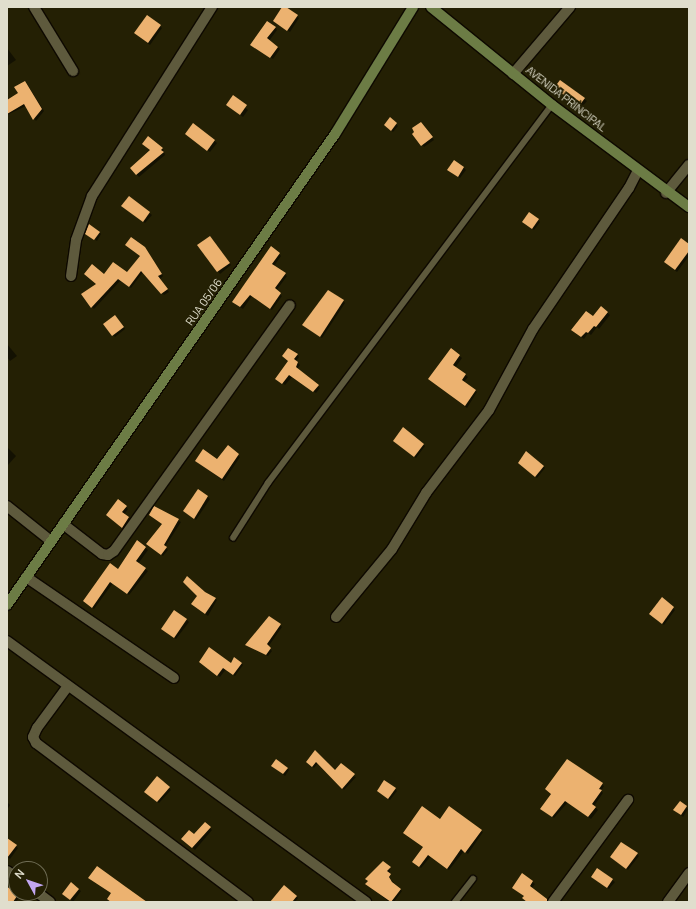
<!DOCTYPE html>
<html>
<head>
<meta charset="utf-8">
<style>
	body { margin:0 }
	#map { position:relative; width:696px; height:909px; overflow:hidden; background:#242004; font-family:Manrope,sans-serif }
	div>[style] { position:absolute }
	.shadow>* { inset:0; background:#0007 }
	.building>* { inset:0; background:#ecb270 }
	.roads { filter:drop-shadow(1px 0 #0e0900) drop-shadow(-1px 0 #0e0900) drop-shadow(0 1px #0e0900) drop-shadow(0 -1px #0e0900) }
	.lane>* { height:5.5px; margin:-2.75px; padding:0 2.75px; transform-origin:2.75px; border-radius:2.75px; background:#5e5a3d }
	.street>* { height:10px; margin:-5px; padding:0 5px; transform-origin:5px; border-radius:5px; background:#5e5a3d }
	.secondary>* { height:10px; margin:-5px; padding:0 5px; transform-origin:5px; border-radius:5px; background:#6c7c45 }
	span { translate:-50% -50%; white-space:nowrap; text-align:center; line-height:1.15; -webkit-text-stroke:4px #242004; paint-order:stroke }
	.street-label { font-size:11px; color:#e0decd }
	.frame { position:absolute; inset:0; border:8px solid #e0decd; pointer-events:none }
	.north { position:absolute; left:8px; top:861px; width:40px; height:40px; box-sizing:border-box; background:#242004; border:1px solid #6f6c54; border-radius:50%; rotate:310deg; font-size:11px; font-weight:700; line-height:16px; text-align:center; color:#e0decd }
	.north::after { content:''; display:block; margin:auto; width:14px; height:18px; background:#c3a7f2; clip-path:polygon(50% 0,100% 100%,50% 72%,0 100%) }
</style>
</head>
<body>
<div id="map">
	<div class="shadow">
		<div style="clip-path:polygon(283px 7px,299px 18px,290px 32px,276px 22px)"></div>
		<div style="clip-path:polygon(147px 16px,162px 28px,150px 45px,137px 35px)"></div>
		<div style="clip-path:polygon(275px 28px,277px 30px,269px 41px,280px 49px,273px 59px,251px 45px)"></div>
		<div style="clip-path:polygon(7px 48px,16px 60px,7px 66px)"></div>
		<div style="clip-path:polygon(560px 81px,587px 101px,581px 108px,557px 89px)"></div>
		<div style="clip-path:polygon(27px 84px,44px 111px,36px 121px,26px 106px,7px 115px,7px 101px,19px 94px)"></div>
		<div style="clip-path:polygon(233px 97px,248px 110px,243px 117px,230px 107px)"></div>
		<div style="clip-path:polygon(390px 119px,398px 126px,393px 132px,385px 125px)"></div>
		<div style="clip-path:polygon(193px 124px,217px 143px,210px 152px,188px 136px)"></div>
		<div style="clip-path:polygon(423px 125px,434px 140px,424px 147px,416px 132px)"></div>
		<div style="clip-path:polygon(148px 137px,163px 149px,165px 155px,139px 177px,131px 168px,151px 151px)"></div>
		<div style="clip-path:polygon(464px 168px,466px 170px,460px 178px,451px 172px)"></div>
		<div style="clip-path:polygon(129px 198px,152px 215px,145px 223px,125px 208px)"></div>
		<div style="clip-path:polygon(538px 220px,540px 222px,534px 230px,525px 224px)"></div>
		<div style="clip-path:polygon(99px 232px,101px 234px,97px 241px,89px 235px)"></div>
		<div style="clip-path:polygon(212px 239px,231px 265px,220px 274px,199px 246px)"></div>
		<div style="clip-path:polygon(689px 245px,689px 256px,677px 272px,667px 264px)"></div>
		<div style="clip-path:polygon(147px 251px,163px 276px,160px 279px,169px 292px,164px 295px,143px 272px,131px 288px,120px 281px,94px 309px,92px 307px,97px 284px,104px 276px,127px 273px)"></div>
		<div style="clip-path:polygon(279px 254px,281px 256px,274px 266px,287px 276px,276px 291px,282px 296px,272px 310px,252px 296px,243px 309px,235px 304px)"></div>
		<div style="clip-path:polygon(343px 301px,345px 303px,322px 338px,305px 327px)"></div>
		<div style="clip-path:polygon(601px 308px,610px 315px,599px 329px,597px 327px,591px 335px,588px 333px,584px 339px,574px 332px,593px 318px)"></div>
		<div style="clip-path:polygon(117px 318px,125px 329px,115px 337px,105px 324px)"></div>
		<div style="clip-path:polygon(7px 344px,17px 356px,10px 361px,7px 357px)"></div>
		<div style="clip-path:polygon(451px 350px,462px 358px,455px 368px,468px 377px,464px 382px,477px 392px,467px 408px,432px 381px)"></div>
		<div style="clip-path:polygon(297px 355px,299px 357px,296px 361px,300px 365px,297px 369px,320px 388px,316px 393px,292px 377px,285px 385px,277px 379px)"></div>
		<div style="clip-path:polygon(396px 443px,423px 444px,425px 446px,416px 458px)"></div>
		<div style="clip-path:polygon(7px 447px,16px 456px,8px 465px,7px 464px)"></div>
		<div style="clip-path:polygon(228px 447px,240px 457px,224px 481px,198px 463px,218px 460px)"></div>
		<div style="clip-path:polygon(521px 465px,543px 466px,545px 468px,537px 478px)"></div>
		<div style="clip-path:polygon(199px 491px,210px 499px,196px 520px,186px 513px)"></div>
		<div style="clip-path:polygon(126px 507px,128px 509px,124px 515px,131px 520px,124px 529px,109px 517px)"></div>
		<div style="clip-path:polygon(155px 508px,181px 522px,165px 547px,168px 550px,163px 556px,150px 546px,163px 524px)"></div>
		<div style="clip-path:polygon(137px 542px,148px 550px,138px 564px,148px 571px,129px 595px,113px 583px,94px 609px,86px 603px,118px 570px)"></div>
		<div style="clip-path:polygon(205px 593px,217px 600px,208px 616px,194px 606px,198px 596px)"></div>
		<div style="clip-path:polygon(673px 608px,675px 610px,664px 625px,653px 616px)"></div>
		<div style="clip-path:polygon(269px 617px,282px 627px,268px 647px,272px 651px,268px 656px,246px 645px)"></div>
		<div style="clip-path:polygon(187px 620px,189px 622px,176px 639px,164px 630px)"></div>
		<div style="clip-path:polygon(241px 663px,243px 665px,235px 676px,226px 669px,220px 677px,202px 664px)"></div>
		<div style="clip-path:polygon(315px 752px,335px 771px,356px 777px,344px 790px,318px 763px,314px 768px,307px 762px)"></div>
		<div style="clip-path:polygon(567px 760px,604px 786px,601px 791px,603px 793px,594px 806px,598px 810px,591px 819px,568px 802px,554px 818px,543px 810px)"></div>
		<div style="clip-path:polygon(275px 767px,287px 768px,289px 770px,285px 776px)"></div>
		<div style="clip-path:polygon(158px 778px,171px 790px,159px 803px,146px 792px)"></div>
		<div style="clip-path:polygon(395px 789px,397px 791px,390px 800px,380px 793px)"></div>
		<div style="clip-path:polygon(7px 802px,10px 805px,7px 810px)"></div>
		<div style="clip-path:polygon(680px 803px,688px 809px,683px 817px,677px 812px)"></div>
		<div style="clip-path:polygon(440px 820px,483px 832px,468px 854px,464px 851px,449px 870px,431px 856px,421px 868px,416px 864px)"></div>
		<div style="clip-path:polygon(205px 823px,212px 830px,195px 850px,182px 839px,194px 835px)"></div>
		<div style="clip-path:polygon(7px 839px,18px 848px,10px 859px,7px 856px)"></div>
		<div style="clip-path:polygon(622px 843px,639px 856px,628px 870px,613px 859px)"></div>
		<div style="clip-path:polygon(390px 867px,390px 879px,402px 891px,394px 902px,389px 902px,369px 886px)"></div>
		<div style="clip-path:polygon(597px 870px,615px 882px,609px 889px,595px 879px)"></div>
		<div style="clip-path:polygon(522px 875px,535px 884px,531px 889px,542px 902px,528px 902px)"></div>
		<div style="clip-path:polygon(71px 884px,81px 891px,73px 902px,66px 896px)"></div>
		<div style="clip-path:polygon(7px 888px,20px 896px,16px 902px,7px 902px)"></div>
		<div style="clip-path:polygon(296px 896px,298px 898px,295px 902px,273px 902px)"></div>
	</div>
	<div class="building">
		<div style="clip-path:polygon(282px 7px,286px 7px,298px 15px,287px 31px,273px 21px)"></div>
		<div style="clip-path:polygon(147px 15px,161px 25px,148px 43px,134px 33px)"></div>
		<div style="clip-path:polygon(267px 21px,276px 27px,267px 38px,278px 47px,270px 58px,250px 45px)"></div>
		<div style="clip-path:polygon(560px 80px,585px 98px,579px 106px,554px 88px)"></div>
		<div style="clip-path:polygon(25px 81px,42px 109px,33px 120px,24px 104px,7px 114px,7px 100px,18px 93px,14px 87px)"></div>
		<div style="clip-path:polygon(233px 95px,247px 105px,240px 115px,226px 105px)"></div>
		<div style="clip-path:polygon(390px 117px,397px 123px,391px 131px,384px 125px)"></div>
		<div style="clip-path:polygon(421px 122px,433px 137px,421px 146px,412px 134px,414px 132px,412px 128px)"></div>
		<div style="clip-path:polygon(193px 123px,215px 140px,207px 151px,185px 134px)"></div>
		<div style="clip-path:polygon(148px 136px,163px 148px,161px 150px,164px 152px,136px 175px,130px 168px,150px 150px,142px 144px)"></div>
		<div style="clip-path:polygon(454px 160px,464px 167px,458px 177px,447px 170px)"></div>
		<div style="clip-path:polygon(129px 196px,150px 212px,143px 222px,121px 206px)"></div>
		<div style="clip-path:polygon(529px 212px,539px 219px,532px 229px,522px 222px)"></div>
		<div style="clip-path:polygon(89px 224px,100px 232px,94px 240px,85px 234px)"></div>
		<div style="clip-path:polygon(210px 236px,230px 263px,217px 272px,197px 245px)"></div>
		<div style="clip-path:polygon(131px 237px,145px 247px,162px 274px,158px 276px,168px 289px,161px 294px,141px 271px,129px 287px,118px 279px,91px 308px,81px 294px,96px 284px,84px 274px,92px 264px,104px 274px,113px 262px,127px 272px,140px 256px,125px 245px)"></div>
		<div style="clip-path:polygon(681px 238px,689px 244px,689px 251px,675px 270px,664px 262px)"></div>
		<div style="clip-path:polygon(271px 246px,280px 253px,272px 264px,286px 273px,275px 288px,281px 293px,270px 309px,250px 295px,240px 307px,232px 302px)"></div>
		<div style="clip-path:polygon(328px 290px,344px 300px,320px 337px,302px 325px)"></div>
		<div style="clip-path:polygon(601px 306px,608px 312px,596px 327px,594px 326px,588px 333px,586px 332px,581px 337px,571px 330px,586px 311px,593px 316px)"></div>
		<div style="clip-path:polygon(115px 315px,124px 327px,112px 336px,103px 324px)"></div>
		<div style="clip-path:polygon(288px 348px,298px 354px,294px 359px,298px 362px,296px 367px,319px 385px,313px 392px,289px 375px,282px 384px,275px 379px,288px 361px,282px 356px)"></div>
		<div style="clip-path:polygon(451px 348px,460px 355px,453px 365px,466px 374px,462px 380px,476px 390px,465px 406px,428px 379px)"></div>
		<div style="clip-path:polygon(403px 427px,424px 444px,414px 457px,393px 441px)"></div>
		<div style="clip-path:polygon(228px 445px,239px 454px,222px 479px,195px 461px,203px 449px,217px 459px)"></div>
		<div style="clip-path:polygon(526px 451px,544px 466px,535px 477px,518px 463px)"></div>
		<div style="clip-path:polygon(198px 489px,208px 496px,194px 519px,183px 511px)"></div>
		<div style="clip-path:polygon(118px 499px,127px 506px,122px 512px,129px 517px,122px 528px,106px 515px)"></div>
		<div style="clip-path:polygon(154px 506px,179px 519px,164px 545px,167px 547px,161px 555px,146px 544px,162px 524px,149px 515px)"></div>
		<div style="clip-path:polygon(137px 540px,146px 547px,136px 561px,146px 568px,127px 594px,110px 582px,92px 608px,83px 601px,110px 563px,118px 569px)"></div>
		<div style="clip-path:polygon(187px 576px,205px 592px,216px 598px,205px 614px,191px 604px,197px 596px,183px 582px)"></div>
		<div style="clip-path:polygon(662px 597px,674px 607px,662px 624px,649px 614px)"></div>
		<div style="clip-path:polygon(174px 610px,187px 619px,174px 638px,161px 629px)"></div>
		<div style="clip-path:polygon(269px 616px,281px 624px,267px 644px,271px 648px,266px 655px,245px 645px)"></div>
		<div style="clip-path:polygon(209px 647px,231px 663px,234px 657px,242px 663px,233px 675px,223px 668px,217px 676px,199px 662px)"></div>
		<div style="clip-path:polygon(315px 750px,335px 770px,341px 763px,355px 774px,342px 789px,316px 762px,312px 767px,306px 762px)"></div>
		<div style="clip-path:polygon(276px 759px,288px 768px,283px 774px,271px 766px)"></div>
		<div style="clip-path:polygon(567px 759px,603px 783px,599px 789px,602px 790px,592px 804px,596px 807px,588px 817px,565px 801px,552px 817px,540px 809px,551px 794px,545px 789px)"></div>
		<div style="clip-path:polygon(157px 776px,170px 787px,157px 802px,144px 792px)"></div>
		<div style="clip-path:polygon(384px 780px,396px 788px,388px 799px,377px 791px)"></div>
		<div style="clip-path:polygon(680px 801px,687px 806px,681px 815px,673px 810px)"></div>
		<div style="clip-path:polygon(422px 806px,440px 819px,449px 806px,482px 830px,465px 853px,461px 849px,447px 869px,428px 855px,419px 867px,412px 862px,423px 847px,403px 833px)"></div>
		<div style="clip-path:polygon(205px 822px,211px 827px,192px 848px,181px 839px,189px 830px,194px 834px)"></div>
		<div style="clip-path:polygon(7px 838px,17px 845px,7px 858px)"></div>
		<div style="clip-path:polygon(621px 842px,638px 853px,626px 869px,610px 857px)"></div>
		<div style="clip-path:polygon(383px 861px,391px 867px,387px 871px,391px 874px,389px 877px,392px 882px,401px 889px,391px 902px,365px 884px,368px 881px,365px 879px)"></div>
		<div style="clip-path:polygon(97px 866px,126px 887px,147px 902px,111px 902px,107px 899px,111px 893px,88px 878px)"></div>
		<div style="clip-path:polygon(597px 868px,613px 879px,607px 888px,591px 877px)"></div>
		<div style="clip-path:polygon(522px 873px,533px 881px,530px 886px,547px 899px,547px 902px,527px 902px,522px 898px,524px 896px,512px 888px)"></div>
		<div style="clip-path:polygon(71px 882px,79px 889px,70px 900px,62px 894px)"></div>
		<div style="clip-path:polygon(284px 885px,297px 896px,292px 902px,270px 902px)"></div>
		<div style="clip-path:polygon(7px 887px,19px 893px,13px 902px,7px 902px)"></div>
	</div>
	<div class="roads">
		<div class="lane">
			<div style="left:233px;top:538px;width:65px;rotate:-57.5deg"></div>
			<div style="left:268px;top:483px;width:473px;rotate:-53.1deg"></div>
			<div style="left:455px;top:902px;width:29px;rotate:-52deg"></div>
		</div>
		<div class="street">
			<div style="left:34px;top:7px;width:75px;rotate:58.6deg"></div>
			<div style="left:513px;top:74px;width:88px;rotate:-49.6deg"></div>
			<div style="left:666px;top:193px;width:36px;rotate:-51deg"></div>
			<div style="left:71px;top:276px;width:36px;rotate:-82deg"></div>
			<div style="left:76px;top:240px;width:47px;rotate:-70deg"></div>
			<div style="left:92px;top:196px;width:224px;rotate:-57.6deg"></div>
			<div style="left:7px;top:506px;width:56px;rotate:38.5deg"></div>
			<div style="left:63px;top:524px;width:49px;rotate:37.6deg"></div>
			<div style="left:102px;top:554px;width:6px;rotate:9deg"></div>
			<div style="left:108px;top:555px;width:7px;rotate:-34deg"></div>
			<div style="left:114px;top:551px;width:302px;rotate:-54.4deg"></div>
			<div style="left:26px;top:577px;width:179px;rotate:34.3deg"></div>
			<div style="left:336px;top:617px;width:88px;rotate:-50.5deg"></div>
			<div style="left:392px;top:549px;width:66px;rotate:-58.7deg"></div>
			<div style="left:426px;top:493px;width:104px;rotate:-52.8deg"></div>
			<div style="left:489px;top:410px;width:92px;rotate:-61.5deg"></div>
			<div style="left:533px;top:329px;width:171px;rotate:-55.8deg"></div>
			<div style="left:629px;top:188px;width:20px;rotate:-63deg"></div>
			<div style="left:7px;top:641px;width:444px;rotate:36deg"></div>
			<div style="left:68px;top:686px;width:52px;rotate:126.4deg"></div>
			<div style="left:37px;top:728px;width:10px;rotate:114deg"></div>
			<div style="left:33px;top:737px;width:7px;rotate:63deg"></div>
			<div style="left:36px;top:743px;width:265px;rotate:36.9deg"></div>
			<div style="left:7px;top:871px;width:11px;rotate:34deg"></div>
			<div style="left:38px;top:893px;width:15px;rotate:37deg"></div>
			<div style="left:553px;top:902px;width:127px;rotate:-53.7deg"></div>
			<div style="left:668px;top:902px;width:36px;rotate:-54deg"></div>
		</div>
		<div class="secondary">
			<div style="left:431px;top:7px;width:156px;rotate:39deg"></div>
			<div style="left:552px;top:105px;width:171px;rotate:36.7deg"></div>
			<div style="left:7px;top:605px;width:574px;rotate:-55.15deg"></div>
			<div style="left:335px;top:134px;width:149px;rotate:-58.4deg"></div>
		</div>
	</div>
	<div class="street-label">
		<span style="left:566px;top:99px;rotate:38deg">AVENIDA PRINCIPAL</span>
		<span style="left:204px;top:302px;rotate:-55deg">RUA 05/06</span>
	</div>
	<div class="frame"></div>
	<div class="north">N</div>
</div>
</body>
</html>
